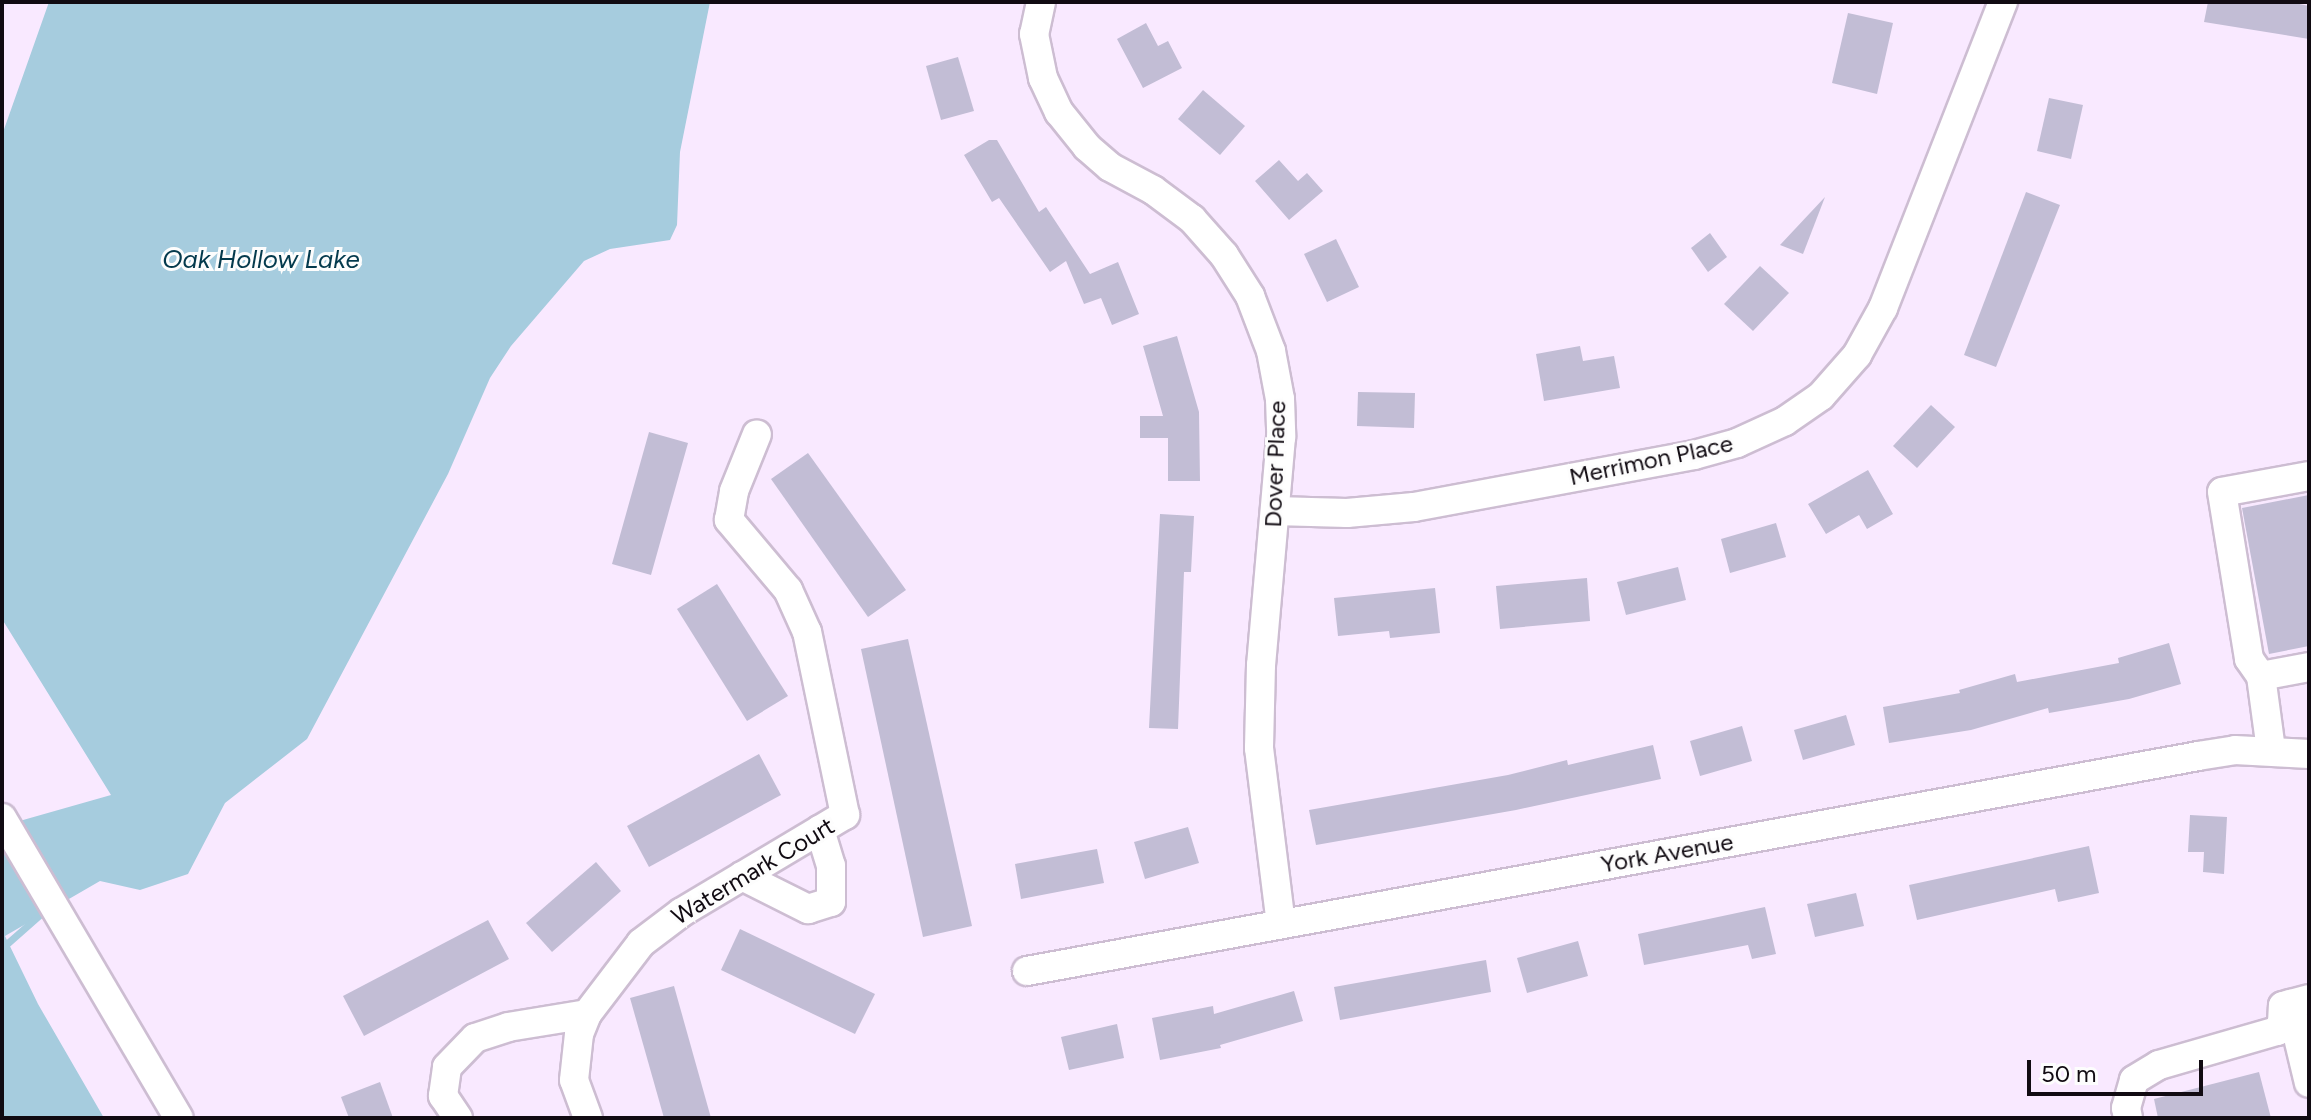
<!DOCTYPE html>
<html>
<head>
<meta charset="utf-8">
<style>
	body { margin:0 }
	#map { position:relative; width:2311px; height:1120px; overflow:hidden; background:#f9e9ff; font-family:Figtree,sans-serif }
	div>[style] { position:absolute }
	.water>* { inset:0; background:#a6ccde }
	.stream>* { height:7px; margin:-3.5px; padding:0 3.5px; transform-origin:3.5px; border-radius:3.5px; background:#a6ccde }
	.building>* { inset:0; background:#c2bdd5 }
	.roads { filter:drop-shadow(2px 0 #cdbdd2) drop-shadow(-2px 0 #cdbdd2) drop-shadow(0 2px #cdbdd2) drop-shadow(0 -2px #cdbdd2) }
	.minor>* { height:28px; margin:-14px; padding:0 14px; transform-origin:14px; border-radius:14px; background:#fff }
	span { translate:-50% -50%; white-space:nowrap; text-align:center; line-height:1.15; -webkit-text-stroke:6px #fdfdfd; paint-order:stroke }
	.street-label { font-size:24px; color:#110b12 }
	.water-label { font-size:26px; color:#043a4d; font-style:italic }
	.frame { position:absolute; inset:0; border:4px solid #110b12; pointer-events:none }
	.scale { position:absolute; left:2027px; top:1060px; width:176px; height:36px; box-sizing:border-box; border:4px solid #110b12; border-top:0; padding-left:10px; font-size:24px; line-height:28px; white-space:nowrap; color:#110b12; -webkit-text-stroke:6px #fdfdfd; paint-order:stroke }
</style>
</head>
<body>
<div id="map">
	<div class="water">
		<div style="clip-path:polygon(49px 2px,710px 2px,680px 152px,677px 225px,670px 240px,610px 249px,584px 261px,511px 346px,490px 378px,448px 474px,307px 739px,225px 803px,188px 874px,140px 890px,100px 881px,5px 936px,38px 1004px,104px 1118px,2px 1118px,2px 826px,111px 795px,2px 619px,2px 135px)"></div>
	</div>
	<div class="stream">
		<div style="left:2px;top:948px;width:55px;rotate:-41.3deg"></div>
	</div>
	<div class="building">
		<div style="clip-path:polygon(2208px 2px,2290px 2px,2309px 6px,2309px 39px,2204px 22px)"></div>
		<div style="clip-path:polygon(1848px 13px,1893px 23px,1877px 94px,1832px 83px)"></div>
		<div style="clip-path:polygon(1146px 23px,1158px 46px,1168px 41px,1182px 68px,1143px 88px,1117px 39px)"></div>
		<div style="clip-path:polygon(958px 57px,974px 111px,941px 120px,926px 66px)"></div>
		<div style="clip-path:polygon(1203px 90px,1245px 126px,1220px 155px,1178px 119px)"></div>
		<div style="clip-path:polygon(2049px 98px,2083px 105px,2071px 159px,2037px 151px)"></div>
		<div style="clip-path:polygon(989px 140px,997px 140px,1039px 212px,1046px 207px,1090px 274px,1118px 262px,1139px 314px,1112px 325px,1101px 298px,1084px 304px,1066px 261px,1050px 272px,999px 198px,992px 202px,964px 155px)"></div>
		<div style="clip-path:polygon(1279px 160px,1298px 181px,1307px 173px,1323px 191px,1289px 220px,1255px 181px)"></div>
		<div style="clip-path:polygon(2026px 192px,2060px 205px,1996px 367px,1964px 355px)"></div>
		<div style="clip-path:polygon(1825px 197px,1803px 254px,1780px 245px)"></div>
		<div style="clip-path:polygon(1710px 233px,1727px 257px,1708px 272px,1691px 248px)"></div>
		<div style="clip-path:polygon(1336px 239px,1359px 287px,1327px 302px,1304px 254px)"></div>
		<div style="clip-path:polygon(1760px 266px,1789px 293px,1753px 331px,1724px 304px)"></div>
		<div style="clip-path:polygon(1177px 336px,1199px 412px,1200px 481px,1168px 481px,1168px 438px,1140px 438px,1140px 416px,1163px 416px,1143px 346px)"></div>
		<div style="clip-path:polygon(1580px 346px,1583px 361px,1614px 356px,1620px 388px,1544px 401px,1536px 354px)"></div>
		<div style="clip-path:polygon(1358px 392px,1415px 393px,1414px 428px,1357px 426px)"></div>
		<div style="clip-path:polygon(1931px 405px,1955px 427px,1917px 468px,1893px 446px)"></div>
		<div style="clip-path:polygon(649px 432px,688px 443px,651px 575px,612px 564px)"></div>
		<div style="clip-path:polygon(808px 453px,906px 590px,868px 617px,771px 479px)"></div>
		<div style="clip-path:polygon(1868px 470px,1893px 514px,1867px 529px,1859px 515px,1826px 534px,1808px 504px)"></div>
		<div style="clip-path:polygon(2309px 495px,2309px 646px,2269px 654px,2242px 508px)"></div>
		<div style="clip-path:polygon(1160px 514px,1194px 516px,1191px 572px,1184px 572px,1178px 729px,1149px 728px)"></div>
		<div style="clip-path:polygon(1776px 523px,1786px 557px,1730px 573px,1721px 539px)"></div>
		<div style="clip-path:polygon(1678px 567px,1686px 600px,1626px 615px,1617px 582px)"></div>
		<div style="clip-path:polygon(1587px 578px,1590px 621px,1500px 629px,1496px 586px)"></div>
		<div style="clip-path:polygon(717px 584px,788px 696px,747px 721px,677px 609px)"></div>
		<div style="clip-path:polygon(1435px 588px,1440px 633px,1390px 638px,1389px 631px,1338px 636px,1334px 598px)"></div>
		<div style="clip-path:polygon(908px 639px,972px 926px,923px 937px,861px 649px)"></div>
		<div style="clip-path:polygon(2169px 643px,2181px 684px,2129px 699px,2049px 713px,2048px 708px,1971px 730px,1889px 743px,1883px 707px,1960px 693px,1959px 690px,2015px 674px,2017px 682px,2119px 663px,2118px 658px)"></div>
		<div style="clip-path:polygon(1846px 715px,1855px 745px,1803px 760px,1794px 730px)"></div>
		<div style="clip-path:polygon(1742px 726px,1752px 761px,1700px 776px,1690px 741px)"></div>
		<div style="clip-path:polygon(1653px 745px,1661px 779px,1516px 810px,1316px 845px,1309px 810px,1508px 775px,1567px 760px,1568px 765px)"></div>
		<div style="clip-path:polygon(759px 754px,781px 795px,649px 867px,627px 826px)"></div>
		<div style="clip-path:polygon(2190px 815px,2227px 817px,2224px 874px,2203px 872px,2204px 852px,2188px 852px)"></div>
		<div style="clip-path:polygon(1188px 827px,1199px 863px,1145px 879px,1134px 842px)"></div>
		<div style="clip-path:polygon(2089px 846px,2099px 893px,2058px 902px,2055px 889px,1917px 920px,1909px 885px)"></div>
		<div style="clip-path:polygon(1097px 849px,1104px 883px,1021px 899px,1015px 864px)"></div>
		<div style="clip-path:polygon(596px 862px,621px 891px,552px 952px,526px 923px)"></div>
		<div style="clip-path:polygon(1856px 893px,1864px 926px,1815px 937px,1807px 904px)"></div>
		<div style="clip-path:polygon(1765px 907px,1776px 954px,1752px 959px,1748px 945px,1644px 965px,1638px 934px)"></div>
		<div style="clip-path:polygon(488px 920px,509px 959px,364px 1036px,343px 996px)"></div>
		<div style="clip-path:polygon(740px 929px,875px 994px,855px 1034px,721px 970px)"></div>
		<div style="clip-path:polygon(1578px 941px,1588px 976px,1527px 993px,1517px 958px)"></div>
		<div style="clip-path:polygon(1486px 960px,1491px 992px,1340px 1020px,1334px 987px)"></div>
		<div style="clip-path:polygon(674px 986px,711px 1118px,664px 1118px,630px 998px)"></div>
		<div style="clip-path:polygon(1294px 991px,1303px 1021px,1220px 1045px,1221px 1048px,1160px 1060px,1152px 1018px,1213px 1006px,1214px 1014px)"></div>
		<div style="clip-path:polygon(1117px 1024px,1124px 1058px,1069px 1070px,1061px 1037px)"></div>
		<div style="clip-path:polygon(2259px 1072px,2271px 1118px,2158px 1118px,2154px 1099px)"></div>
		<div style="clip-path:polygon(380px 1082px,393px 1118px,349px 1118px,341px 1097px)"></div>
	</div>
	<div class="roads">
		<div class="minor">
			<div style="left:1041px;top:2px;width:33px;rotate:102deg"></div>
			<div style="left:1034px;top:34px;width:45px;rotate:78.4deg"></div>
			<div style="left:1043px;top:78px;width:38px;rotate:65deg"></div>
			<div style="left:1059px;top:112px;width:45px;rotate:51.3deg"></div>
			<div style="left:1087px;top:147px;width:30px;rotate:41deg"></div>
			<div style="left:1110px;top:167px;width:49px;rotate:28.1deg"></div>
			<div style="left:1153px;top:190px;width:49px;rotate:36.6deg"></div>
			<div style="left:1192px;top:219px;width:48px;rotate:48.4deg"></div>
			<div style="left:1224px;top:255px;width:49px;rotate:57.6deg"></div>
			<div style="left:1250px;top:296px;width:59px;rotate:69.1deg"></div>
			<div style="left:1271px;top:351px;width:49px;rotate:79.4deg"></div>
			<div style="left:1280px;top:399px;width:38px;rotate:88deg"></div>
			<div style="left:1281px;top:437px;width:229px;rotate:95deg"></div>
			<div style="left:1261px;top:665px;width:83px;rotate:91.4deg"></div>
			<div style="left:1259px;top:748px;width:177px;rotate:82.9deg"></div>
			<div style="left:2309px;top:476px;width:88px;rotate:169.6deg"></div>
			<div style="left:2222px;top:492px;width:169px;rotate:80.8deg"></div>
			<div style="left:2249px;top:659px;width:21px;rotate:55deg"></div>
			<div style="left:2261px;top:676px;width:49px;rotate:-10.6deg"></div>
			<div style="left:1275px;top:511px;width:72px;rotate:1.6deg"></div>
			<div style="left:1347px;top:513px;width:67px;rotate:-5.1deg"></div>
			<div style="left:1414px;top:507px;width:285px;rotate:-10.5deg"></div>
			<div style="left:1694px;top:455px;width:45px;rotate:-15.6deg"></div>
			<div style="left:1737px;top:443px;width:53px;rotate:-24.6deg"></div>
			<div style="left:1785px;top:421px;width:44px;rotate:-34.8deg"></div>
			<div style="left:1821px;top:396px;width:55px;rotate:-48.7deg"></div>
			<div style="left:1857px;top:355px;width:54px;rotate:-61deg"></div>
			<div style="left:1883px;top:308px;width:329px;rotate:-68.6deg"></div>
			<div style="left:2261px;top:676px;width:75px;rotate:82.3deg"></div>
			<div style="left:2px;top:818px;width:348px;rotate:59.5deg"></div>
			<div style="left:742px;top:876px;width:74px;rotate:26.6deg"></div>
			<div style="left:808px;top:909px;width:24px;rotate:-17deg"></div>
			<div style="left:831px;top:902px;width:36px;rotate:-90deg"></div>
			<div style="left:831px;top:866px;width:38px;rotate:-107deg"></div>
			<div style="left:1027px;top:971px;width:1191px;rotate:-10.4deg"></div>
			<div style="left:2198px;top:756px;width:37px;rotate:-9deg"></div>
			<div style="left:2235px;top:750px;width:74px;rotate:3.1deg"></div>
			<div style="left:2290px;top:1004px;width:81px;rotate:76.5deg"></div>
			<div style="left:458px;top:1118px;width:27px;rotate:-124deg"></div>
			<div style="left:443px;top:1096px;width:29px;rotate:-82deg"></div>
			<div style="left:447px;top:1067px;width:40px;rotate:-46deg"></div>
			<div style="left:475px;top:1038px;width:35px;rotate:-18deg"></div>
			<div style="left:508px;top:1027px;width:80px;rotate:-9.3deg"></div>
			<div style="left:588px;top:1118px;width:40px;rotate:-110.2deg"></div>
			<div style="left:574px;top:1080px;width:46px;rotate:-83.8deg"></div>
			<div style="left:579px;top:1034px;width:22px;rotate:-68deg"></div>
			<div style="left:587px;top:1014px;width:89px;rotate:-52.7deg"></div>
			<div style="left:641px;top:943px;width:51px;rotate:-37.1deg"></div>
			<div style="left:682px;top:912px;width:190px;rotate:-30.8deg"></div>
			<div style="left:845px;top:815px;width:187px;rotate:-101.7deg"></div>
			<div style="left:807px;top:632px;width:46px;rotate:-114.3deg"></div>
			<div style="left:788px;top:590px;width:92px;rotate:-130.1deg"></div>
			<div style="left:729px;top:520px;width:29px;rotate:-80deg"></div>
			<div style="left:734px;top:491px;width:61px;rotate:-68deg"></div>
			<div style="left:2128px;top:1118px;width:10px;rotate:-101deg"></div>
			<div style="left:2126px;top:1108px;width:29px;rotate:-74deg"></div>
			<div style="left:2134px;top:1080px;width:29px;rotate:-31deg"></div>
			<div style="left:2159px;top:1065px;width:123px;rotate:-16.1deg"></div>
			<div style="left:2277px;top:1031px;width:9px;rotate:-58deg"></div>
			<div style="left:2282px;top:1023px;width:17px;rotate:-87deg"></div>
			<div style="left:2283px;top:1006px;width:27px;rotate:-15deg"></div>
		</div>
	</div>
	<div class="street-label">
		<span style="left:1651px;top:460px;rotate:-12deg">Merrimon Place</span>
		<span style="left:1275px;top:464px;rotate:-88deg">Dover Place</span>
		<span style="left:1667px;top:853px;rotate:-10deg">York Avenue</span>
		<span style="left:753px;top:871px;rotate:-31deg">Watermark Court</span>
	</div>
	<div class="water-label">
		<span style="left:261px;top:260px">Oak Hollow Lake</span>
	</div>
	<div class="frame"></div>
	<div class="scale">50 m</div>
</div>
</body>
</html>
